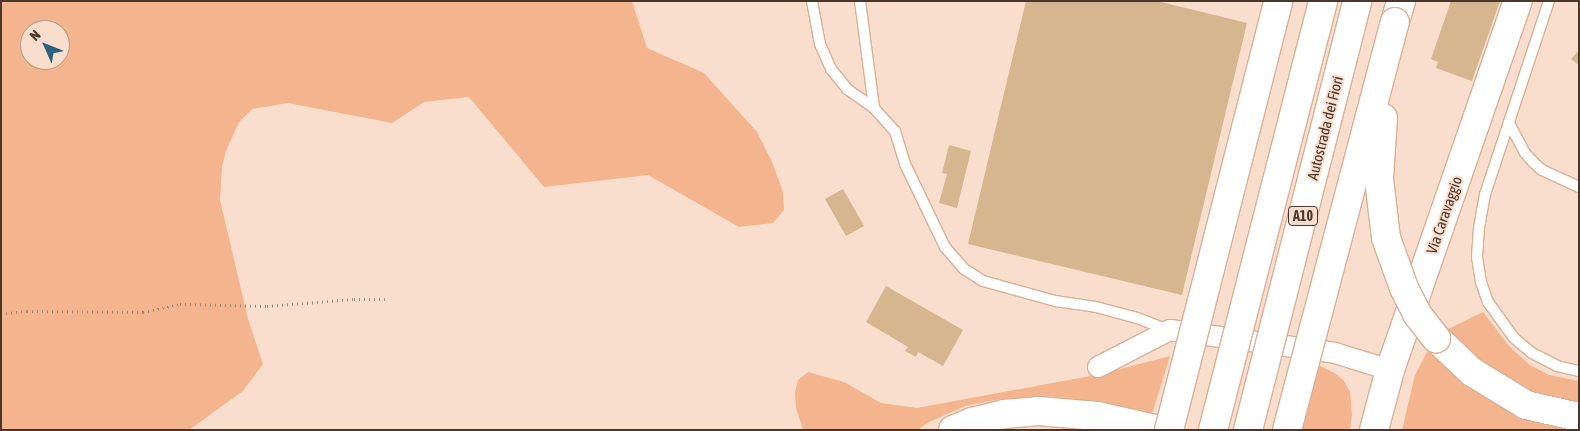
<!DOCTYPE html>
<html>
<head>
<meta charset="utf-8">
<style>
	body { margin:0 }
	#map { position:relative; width:1580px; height:431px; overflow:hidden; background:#fadecd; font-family:"Asap Condensed",sans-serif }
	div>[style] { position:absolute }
	.green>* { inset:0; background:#f4b58e }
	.building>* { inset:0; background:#d5b68f }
	.path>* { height:3px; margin-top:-1.5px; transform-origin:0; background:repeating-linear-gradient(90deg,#9f887a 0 1px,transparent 0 5px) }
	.roads { filter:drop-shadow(1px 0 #dcaf95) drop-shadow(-1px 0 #dcaf95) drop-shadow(0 1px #dcaf95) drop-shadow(0 -1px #dcaf95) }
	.lane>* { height:10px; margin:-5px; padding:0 5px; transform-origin:5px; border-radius:5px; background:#fff }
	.street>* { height:20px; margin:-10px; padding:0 10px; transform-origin:10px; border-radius:10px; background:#fff }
	.secondary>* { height:28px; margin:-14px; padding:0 14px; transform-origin:14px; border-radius:14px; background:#fff }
	.highway>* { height:28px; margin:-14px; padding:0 14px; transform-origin:14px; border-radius:14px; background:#fff }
	.bridges { filter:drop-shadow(1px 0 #dcaf95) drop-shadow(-1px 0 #dcaf95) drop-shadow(0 1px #dcaf95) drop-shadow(0 -1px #dcaf95) }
	.highway-bridge>* { height:28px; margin:-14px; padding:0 14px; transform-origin:14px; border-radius:14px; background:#fff }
	span { translate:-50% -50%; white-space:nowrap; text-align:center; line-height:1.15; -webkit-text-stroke:4px #fadecd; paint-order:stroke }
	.shield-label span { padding:1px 4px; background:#fadecd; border:1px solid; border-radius:4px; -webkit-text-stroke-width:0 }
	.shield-label { font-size:14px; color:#49372c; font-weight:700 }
	.street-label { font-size:15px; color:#49372c }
	.frame { position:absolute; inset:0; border:2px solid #49372c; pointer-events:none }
	.north { position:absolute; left:20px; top:20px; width:50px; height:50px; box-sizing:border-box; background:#fadecd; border:1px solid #b39b8d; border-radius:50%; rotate:314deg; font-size:14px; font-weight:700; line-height:20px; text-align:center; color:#49372c }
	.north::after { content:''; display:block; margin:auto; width:18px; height:22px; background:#2b627d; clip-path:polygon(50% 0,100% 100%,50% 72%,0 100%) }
</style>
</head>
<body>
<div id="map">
	<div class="green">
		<div style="clip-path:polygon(evenodd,1px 1px,632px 1px,647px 48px,704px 73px,757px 132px,772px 162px,783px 192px,784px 210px,773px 223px,739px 227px,648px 175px,544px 187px,469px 97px,424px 102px,392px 123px,288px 103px,252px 109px,239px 122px,226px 151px,222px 167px,220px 200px,248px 319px,263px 364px,243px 391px,189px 430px,1px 430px,1px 1px,30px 30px,60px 30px,60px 60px,30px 60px,30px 30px)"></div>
		<div style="clip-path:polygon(1483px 312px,1509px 346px,1530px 365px,1549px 375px,1579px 381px,1579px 405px,1544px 399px,1515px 387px,1483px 365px,1463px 348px,1448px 329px)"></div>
		<div style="clip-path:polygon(1428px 350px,1458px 377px,1502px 408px,1539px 423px,1568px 430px,1402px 430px,1415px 375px)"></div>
		<div style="clip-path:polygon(1170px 356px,1152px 414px,1094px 401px,1045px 396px,1001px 399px,965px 406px,927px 423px,918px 430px,803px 430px,796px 408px,795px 392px,798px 380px,808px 372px,844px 382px,881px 403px,917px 408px,1101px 374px)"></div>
		<div style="clip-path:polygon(1319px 365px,1336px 374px,1344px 381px,1350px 392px,1352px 415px,1350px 430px,1302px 430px)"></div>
	</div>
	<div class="building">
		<div style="clip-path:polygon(1026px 1px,1157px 1px,1247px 23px,1182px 295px,968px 244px)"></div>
		<div style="clip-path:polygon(1451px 1px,1500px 1px,1472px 81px,1436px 68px,1438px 62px,1431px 59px)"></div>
		<div style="clip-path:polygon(1579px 50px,1579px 65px,1571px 59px)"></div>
		<div style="clip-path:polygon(949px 145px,971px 151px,957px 208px,939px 203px,947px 174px,942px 173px)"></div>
		<div style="clip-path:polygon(843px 189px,864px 226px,846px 236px,825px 199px)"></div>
		<div style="clip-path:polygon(886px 286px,963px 330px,943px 366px,918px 352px,916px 357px,905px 351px,908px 347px,866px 322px)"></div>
	</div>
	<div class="path">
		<div style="left:1px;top:314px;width:26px;rotate:-7deg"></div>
		<div style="left:27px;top:311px;width:116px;rotate:0.5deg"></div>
		<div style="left:143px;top:312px;width:38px;rotate:-12deg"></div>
		<div style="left:180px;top:304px;width:87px;rotate:1.3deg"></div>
		<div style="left:267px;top:306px;width:87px;rotate:-4.6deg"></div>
		<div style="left:354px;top:299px;width:33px"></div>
	</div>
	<div class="roads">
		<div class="lane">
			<div style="left:812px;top:1px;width:44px;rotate:79.5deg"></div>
			<div style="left:820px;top:44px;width:27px;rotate:66deg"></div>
			<div style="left:831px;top:69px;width:26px;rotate:51deg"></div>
			<div style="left:847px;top:89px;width:33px;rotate:35deg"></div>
			<div style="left:874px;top:108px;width:31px;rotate:48deg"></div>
			<div style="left:895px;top:131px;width:34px;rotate:73deg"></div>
			<div style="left:905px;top:164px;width:92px;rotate:64.3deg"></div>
			<div style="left:945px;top:247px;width:29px;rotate:49deg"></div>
			<div style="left:964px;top:269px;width:22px;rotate:32deg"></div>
			<div style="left:983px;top:281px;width:75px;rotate:15.5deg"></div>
			<div style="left:1055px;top:301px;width:41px;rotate:8.3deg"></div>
			<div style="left:1096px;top:307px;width:42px;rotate:15deg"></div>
			<div style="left:1137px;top:318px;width:34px;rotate:21deg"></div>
			<div style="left:860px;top:1px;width:108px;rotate:82.5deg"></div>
			<div style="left:1549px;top:1px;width:203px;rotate:108.3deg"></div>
			<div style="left:1485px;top:194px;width:35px;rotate:100deg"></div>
			<div style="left:1479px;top:228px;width:29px;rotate:94deg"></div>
			<div style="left:1477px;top:257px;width:25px;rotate:81deg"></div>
			<div style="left:1481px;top:282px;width:21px;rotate:71deg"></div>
			<div style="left:1488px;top:302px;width:44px;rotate:54.2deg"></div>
			<div style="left:1514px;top:338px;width:23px;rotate:40deg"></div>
			<div style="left:1532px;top:353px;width:28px;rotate:27deg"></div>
			<div style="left:1557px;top:366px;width:23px;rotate:13deg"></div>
			<div style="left:1509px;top:123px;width:34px;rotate:62deg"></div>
			<div style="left:1525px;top:153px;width:12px;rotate:48deg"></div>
			<div style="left:1533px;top:162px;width:12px;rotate:42deg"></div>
			<div style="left:1542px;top:170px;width:41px;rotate:24.7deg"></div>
		</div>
		<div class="street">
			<div style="left:1098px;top:367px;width:81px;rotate:-27.2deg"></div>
			<div style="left:1170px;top:330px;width:167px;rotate:7.9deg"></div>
			<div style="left:1335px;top:353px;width:58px;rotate:17.2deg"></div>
		</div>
		<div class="secondary">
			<div style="left:1374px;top:430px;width:62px;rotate:-75.1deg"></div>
			<div style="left:1390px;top:370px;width:391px;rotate:-70.9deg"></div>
		</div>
		<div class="highway">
			<div style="left:1395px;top:22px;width:22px;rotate:-74deg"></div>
			<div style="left:1436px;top:338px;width:50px;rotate:43.4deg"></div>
			<div style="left:1472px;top:372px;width:63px;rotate:31.4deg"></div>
			<div style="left:1526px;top:405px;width:54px;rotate:12.8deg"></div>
			<div style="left:953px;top:430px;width:21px;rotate:-23deg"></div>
			<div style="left:972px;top:422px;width:34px;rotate:-14deg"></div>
			<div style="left:1005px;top:414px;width:33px;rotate:-5deg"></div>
			<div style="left:1038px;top:411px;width:59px;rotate:4.8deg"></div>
			<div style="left:1097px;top:416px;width:65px;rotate:12.5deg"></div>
		</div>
	</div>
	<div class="bridges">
		<div class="highway-bridge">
			<div style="left:1383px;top:118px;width:61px;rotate:93.8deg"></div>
			<div style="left:1379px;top:179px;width:59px;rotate:83.2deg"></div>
			<div style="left:1386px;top:238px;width:53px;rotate:70.2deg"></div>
			<div style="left:1404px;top:288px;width:29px;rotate:63deg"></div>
			<div style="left:1417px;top:314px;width:31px;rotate:52deg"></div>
			<div style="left:1169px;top:430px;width:443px;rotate:-75.7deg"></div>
			<div style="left:1213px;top:430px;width:443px;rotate:-75.6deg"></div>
			<div style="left:1248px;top:430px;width:443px;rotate:-75.7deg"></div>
			<div style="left:1287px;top:430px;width:422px;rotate:-75.2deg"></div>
		</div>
	</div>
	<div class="shield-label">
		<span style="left:1303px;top:216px">A10</span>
	</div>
	<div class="street-label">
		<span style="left:1325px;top:128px;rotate:-76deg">Autostrada dei Fiori</span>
		<span style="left:1444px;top:215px;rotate:-71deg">Via Caravaggio</span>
	</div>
	<div class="frame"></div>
	<div class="north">N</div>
</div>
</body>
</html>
